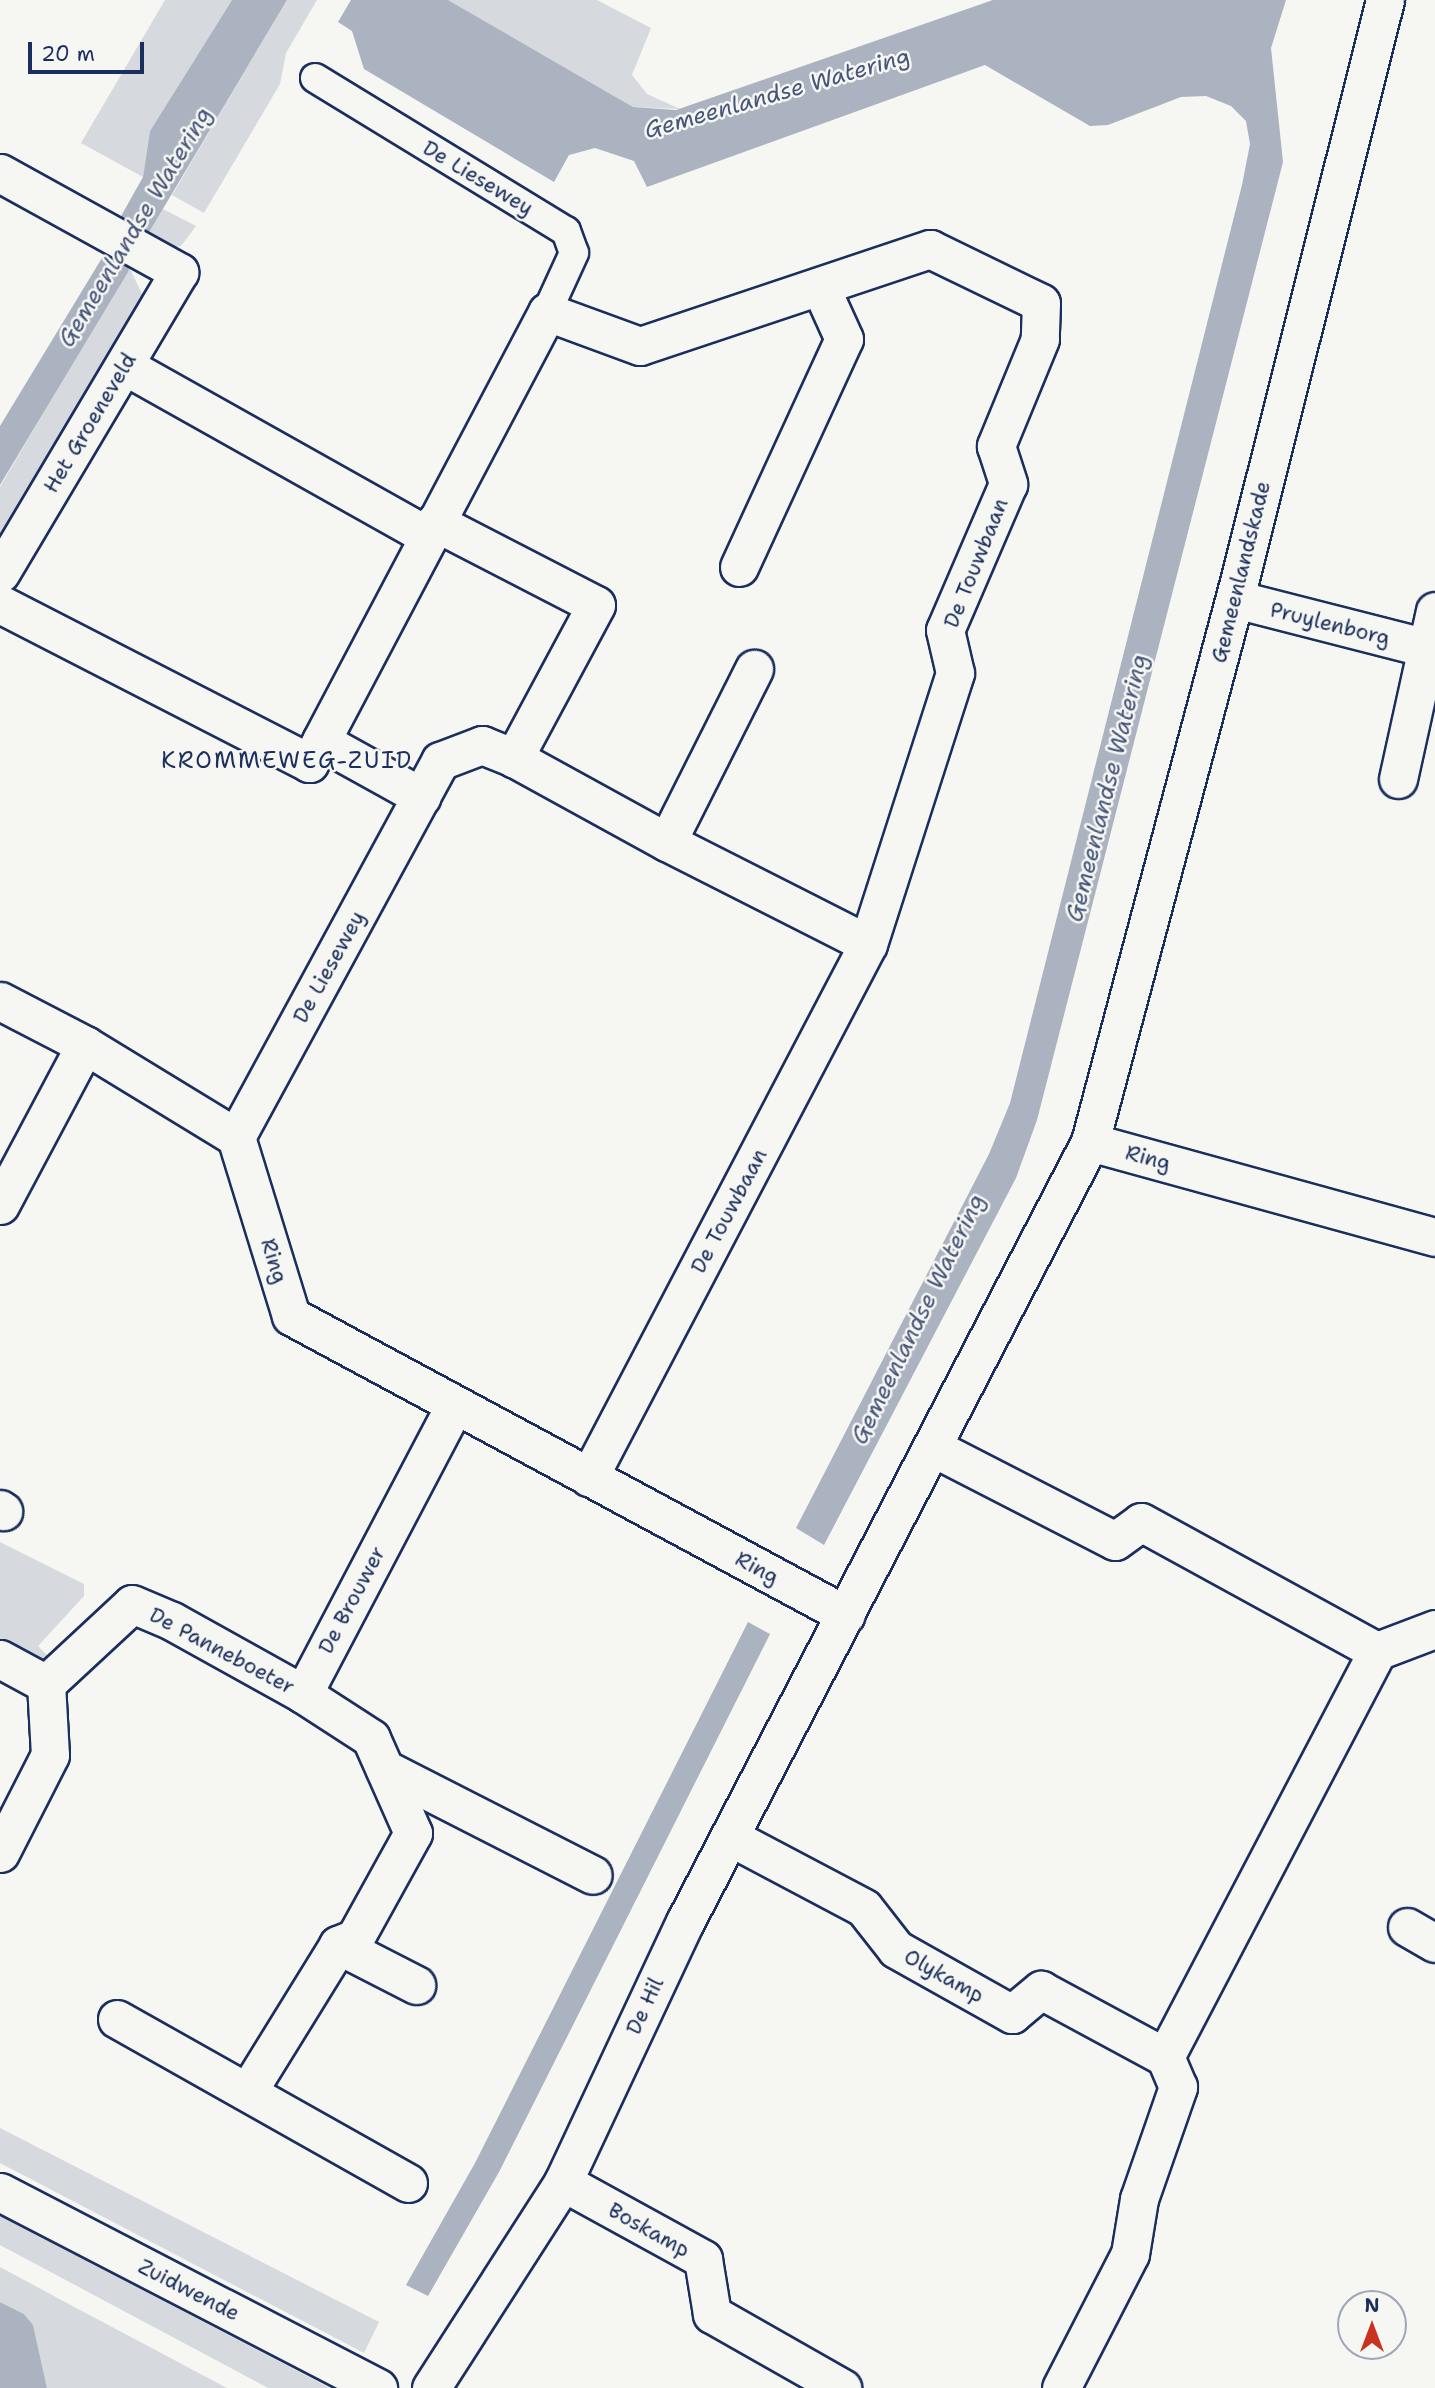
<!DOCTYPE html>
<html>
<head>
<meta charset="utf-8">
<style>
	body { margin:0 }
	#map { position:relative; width:1435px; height:2388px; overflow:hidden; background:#f6f6f2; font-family:"Shantell Sans",sans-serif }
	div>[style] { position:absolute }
	.green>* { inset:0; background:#d6d9dd }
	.water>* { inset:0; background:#abb2c0 }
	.roads { filter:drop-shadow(2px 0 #1b2f5e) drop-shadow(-2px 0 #1b2f5e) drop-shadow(0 2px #1b2f5e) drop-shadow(0 -2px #1b2f5e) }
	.pedestrian>* { height:28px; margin:-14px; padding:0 14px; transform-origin:14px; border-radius:14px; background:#f6f6f2 }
	.minor>* { height:37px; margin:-18.5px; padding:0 18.5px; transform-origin:18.5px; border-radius:18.5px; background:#f6f6f2 }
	span { translate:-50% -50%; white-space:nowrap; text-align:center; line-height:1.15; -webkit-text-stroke:5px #f6f6f2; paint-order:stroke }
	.street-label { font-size:21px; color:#1b2f5e }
	.water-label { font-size:23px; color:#46567b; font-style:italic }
	.neighbourhood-label { font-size:23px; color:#1b2f5e; letter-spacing:2px }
	.north { position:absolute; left:1337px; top:2290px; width:70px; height:70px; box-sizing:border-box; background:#f6f6f2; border:2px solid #9ea6b7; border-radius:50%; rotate:0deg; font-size:19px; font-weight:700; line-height:28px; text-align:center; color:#1b2f5e }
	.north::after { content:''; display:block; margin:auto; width:24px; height:32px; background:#c8321e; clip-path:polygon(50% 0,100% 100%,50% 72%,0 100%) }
	.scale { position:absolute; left:28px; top:42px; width:116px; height:32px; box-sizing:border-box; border:4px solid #1b2f5e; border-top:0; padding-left:9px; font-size:21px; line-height:24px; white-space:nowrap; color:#1b2f5e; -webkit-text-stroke:5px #f6f6f2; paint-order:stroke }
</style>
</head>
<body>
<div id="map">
	<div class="green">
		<div style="clip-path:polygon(165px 0,232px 0,150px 131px,143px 177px,81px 143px)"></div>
		<div style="clip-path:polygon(287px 0,317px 0,286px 53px,280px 84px,204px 213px,172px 195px)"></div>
		<div style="clip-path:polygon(448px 0,597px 0,651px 28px,632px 75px,647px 94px,680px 109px,633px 107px)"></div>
		<div style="clip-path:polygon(163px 209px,196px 226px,181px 246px,170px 248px,148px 234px)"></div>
		<div style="clip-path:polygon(129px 267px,143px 296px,0 537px,0 487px)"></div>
		<div style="clip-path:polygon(0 1542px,84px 1584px,84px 1596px,38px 1646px,52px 1660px,40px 1663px,0 1641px)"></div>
		<div style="clip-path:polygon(0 2128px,379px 2322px,364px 2353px,0 2163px)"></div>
		<div style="clip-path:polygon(0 2215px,81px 2258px,330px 2388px,268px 2388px,0 2245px)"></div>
		<div style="clip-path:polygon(0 2267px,63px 2301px,227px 2388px,47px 2388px,33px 2325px,24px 2314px,0 2302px)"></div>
	</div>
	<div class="water">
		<div style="clip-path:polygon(232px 0,287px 0,148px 234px,120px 218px,143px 177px,150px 131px)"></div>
		<div style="clip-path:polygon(351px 0,448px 0,633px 107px,676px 110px,993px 0,1286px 0,1271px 48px,1283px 162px,1037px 1120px,1016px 1178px,824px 1545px,796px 1528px,989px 1154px,1010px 1103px,1242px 185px,1250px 144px,1246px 121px,1231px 106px,1206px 96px,1181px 97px,1108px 125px,1090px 126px,985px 65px,647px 187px,634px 161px,595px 148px,569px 155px,554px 182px,364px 69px,352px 31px,338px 22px)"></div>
		<div style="clip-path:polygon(105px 253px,129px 267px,128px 272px,0 485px,0 426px)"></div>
		<div style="clip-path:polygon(748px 1622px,770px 1634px,499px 2172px,428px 2296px,406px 2285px,475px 2163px)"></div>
		<div style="clip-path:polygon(0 2302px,24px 2314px,33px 2325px,47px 2388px,0 2388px)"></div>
	</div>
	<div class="roads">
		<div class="pedestrian">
			<div style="left:315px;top:78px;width:294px;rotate:31.4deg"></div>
			<div style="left:566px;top:231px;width:23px;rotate:70deg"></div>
			<div style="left:574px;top:253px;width:65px;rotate:114.6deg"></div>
		</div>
		<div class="minor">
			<div style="left:0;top:173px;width:205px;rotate:28.9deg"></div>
			<div style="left:179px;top:272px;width:350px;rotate:120.7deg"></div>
			<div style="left:125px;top:366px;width:347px;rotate:29.3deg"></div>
			<div style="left:435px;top:522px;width:181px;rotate:27.3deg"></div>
			<div style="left:596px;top:605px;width:174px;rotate:118.2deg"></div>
			<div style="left:739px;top:567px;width:251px;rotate:-65.3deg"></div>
			<div style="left:844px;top:339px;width:58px;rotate:-114.4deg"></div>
			<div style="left:1235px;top:599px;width:206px;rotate:14.3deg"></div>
			<div style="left:0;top:604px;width:348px;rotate:27.2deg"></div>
			<div style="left:309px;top:763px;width:25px;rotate:-61deg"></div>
			<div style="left:321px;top:741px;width:115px;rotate:29deg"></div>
			<div style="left:321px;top:741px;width:485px;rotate:-62.2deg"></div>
			<div style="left:547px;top:312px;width:99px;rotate:20.1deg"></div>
			<div style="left:640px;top:346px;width:306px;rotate:-18.5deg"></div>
			<div style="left:930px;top:249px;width:123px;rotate:25.9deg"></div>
			<div style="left:1041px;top:303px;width:36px;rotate:92deg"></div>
			<div style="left:1040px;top:339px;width:116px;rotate:112.4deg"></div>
			<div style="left:996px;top:446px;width:40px;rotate:72deg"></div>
			<div style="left:1008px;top:484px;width:159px;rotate:113.3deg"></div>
			<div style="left:945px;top:630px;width:44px;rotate:76.9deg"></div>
			<div style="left:955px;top:673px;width:285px;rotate:107.8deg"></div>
			<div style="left:868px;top:944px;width:602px;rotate:117.63deg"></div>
			<div style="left:1398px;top:779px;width:172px;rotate:-77.6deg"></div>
			<div style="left:667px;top:842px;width:225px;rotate:26.9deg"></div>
			<div style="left:0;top:1001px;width:96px;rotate:27.4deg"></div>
			<div style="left:85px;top:1045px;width:177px;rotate:31.4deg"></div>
			<div style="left:236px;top:1137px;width:187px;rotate:72.9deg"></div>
			<div style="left:291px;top:1316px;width:630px;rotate:28.31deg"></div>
			<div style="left:236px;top:1137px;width:428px;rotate:-61.5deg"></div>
			<div style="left:440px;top:761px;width:45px;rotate:-20.9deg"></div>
			<div style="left:482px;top:745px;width:35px;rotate:22deg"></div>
			<div style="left:514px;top:758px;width:175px;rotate:28.8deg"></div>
			<div style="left:667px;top:842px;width:194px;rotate:-63.3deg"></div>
			<div style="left:1090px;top:1142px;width:358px;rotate:15.4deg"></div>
			<div style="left:0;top:1205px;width:181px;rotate:-62deg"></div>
			<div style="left:934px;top:1448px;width:203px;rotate:27.2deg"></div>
			<div style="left:1115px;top:1541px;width:32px;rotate:-36deg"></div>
			<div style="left:1141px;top:1522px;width:269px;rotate:28.7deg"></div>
			<div style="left:1377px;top:1651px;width:62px;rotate:-20.8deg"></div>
			<div style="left:0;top:1509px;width:4px;rotate:34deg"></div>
			<div style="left:0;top:1659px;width:52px;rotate:28.5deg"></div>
			<div style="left:46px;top:1684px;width:117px;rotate:-42.9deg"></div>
			<div style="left:132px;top:1604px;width:43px;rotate:23deg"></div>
			<div style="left:172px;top:1621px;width:150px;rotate:29.1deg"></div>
			<div style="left:385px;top:1769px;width:233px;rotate:27deg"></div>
			<div style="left:732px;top:1838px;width:149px;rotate:27.9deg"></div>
			<div style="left:864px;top:1908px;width:52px;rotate:52deg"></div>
			<div style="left:896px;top:1949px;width:133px;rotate:29.3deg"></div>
			<div style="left:1012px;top:2014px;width:38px;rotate:-40deg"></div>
			<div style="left:1041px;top:1990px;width:141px;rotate:28.4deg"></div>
			<div style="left:0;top:1853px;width:110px;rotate:-63deg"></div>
			<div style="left:50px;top:1755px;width:71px;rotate:-93.2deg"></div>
			<div style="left:1407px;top:1927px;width:32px;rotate:30deg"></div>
			<div style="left:338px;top:1945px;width:88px;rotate:27.1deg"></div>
			<div style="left:117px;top:2019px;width:334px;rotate:29.4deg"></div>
			<div style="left:248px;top:2091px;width:172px;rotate:-58.3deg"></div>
			<div style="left:338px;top:1945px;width:18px;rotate:-22deg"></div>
			<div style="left:355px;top:1938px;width:120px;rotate:-61.1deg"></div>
			<div style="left:413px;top:1833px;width:104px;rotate:-113.9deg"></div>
			<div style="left:371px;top:1738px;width:81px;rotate:-147.1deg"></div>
			<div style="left:303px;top:1694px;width:325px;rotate:-62.3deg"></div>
			<div style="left:563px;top:2182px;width:160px;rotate:28.8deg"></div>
			<div style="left:703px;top:2259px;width:56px;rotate:80.7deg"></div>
			<div style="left:712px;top:2314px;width:150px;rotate:29.6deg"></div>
			<div style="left:0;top:2192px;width:426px;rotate:27.4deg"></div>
			<div style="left:431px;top:2388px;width:245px;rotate:-57.3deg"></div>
			<div style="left:563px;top:2182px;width:287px;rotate:-64.9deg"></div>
			<div style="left:685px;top:1922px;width:879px;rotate:-62.56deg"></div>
			<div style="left:1090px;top:1142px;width:584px;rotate:-75.11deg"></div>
			<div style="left:1240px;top:578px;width:596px;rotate:-75.92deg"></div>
			<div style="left:1061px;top:2388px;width:151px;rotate:-62.8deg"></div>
			<div style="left:1130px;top:2254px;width:56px;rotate:-80.7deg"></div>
			<div style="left:1139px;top:2199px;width:119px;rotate:-70.8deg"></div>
			<div style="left:1178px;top:2087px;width:33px;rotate:-113deg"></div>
			<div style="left:1165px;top:2057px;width:458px;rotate:-62.4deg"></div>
		</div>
	</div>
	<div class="street-label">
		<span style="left:478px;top:178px;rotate:31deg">De Liesewey</span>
		<span style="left:90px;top:423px;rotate:-59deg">Het Groeneveld</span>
		<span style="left:976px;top:563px;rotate:-68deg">De Touwbaan</span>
		<span style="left:1241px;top:572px;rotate:-76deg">Gemeenlandskade</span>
		<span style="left:1330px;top:624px;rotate:14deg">Pruylenborg</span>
		<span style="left:329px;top:967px;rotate:-61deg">De Liesewey</span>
		<span style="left:1148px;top:1158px;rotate:15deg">Ring</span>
		<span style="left:729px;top:1211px;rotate:-62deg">De Touwbaan</span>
		<span style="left:274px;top:1261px;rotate:73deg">Ring</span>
		<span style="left:757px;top:1568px;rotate:28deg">Ring</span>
		<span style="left:352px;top:1600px;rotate:-62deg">De Brouwer</span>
		<span style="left:222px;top:1651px;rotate:28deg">De Panneboeter</span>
		<span style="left:944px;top:1976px;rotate:29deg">Olykamp</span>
		<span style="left:645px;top:2006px;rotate:-65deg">De Hil</span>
		<span style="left:649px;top:2230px;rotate:29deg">Boskamp</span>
		<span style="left:189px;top:2290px;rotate:27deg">Zuidwende</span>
	</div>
	<div class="water-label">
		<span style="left:777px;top:93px;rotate:-16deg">Gemeenlandse Watering</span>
		<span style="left:135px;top:227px;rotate:-59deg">Gemeenlandse Watering</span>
		<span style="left:1107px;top:788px;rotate:-76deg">Gemeenlandse Watering</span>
		<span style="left:918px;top:1319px;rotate:-64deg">Gemeenlandse Watering</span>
	</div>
	<div class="neighbourhood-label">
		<span style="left:287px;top:760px">KROMMEWEG-ZUID</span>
	</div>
	<div class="north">N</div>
	<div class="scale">20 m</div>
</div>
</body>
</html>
